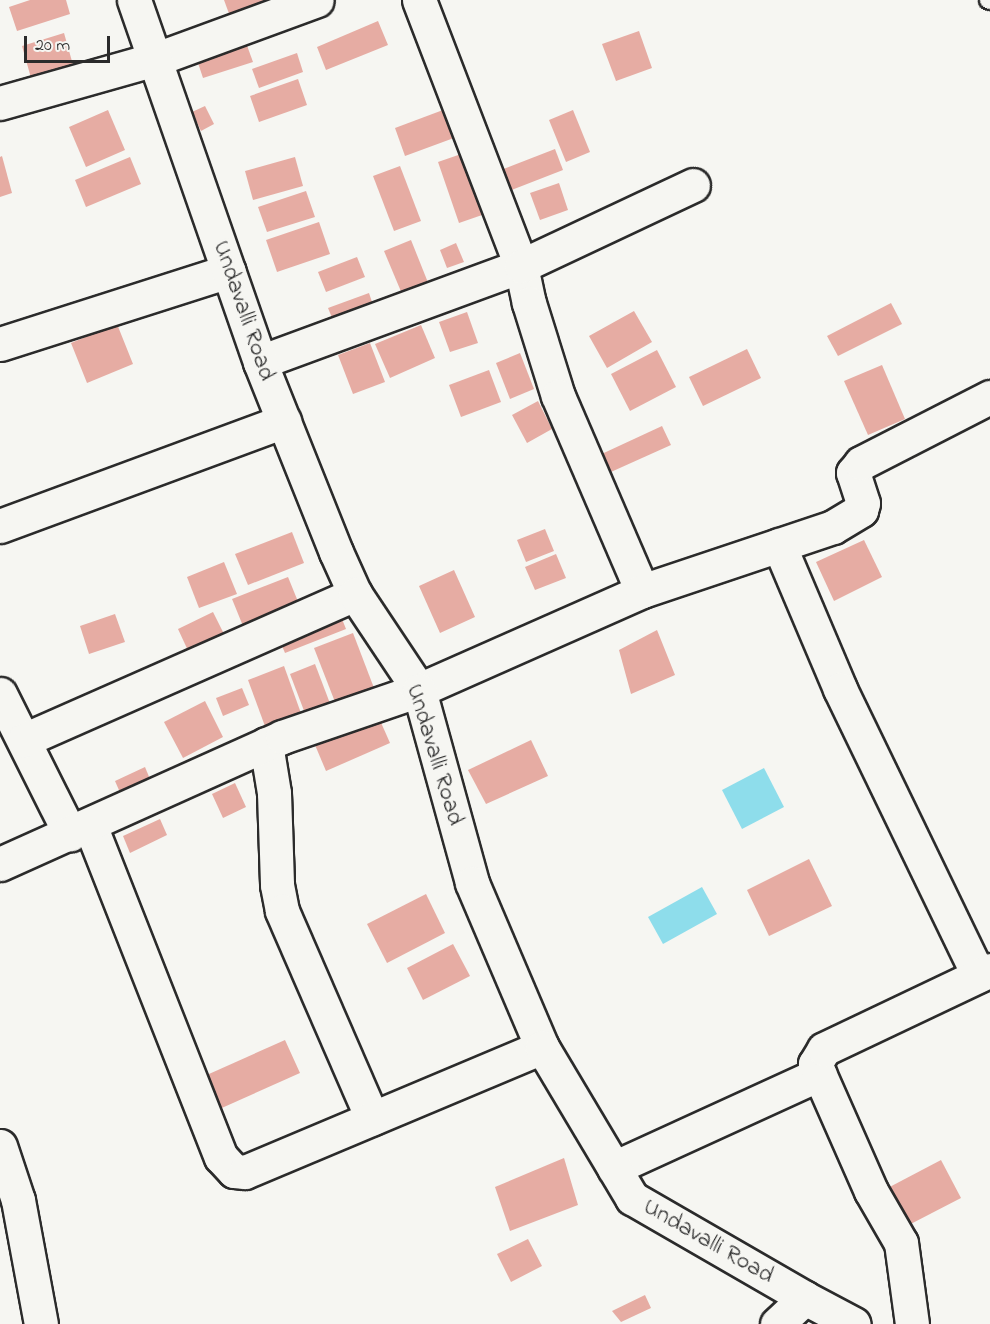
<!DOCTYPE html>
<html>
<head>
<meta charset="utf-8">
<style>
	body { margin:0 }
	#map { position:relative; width:990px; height:1324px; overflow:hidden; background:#f6f6f2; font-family:"Indie Flower",sans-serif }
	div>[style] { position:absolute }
	.water>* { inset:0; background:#8eddeb }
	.building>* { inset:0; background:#e6aca3 }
	.roads { filter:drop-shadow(2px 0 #2b2b2b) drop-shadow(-2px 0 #2b2b2b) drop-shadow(0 2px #2b2b2b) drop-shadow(0 -2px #2b2b2b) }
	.lane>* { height:16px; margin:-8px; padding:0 8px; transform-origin:8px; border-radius:8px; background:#f6f6f2 }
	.street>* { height:33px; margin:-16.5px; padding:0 16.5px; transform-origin:16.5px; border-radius:16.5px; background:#f6f6f2 }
	.secondary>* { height:33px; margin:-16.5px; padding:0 16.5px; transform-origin:16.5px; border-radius:16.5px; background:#f6f6f2 }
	span { translate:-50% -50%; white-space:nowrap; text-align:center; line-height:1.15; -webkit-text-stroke:4.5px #f6f6f2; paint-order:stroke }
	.street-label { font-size:24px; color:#2b2b2b }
	.scale { position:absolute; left:24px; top:36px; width:86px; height:27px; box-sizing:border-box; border:3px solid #2b2b2b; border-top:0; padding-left:8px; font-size:18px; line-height:21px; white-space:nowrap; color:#2b2b2b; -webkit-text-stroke:4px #f6f6f2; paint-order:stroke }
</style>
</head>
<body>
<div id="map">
	<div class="water">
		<div style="clip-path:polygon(764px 768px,784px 807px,742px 829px,722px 790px)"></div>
		<div style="clip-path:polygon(702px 887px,717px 914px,663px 944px,648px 917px)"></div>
	</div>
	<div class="building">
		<div style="clip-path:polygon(30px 0,66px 0,70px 14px,17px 31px,9px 7px)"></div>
		<div style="clip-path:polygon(224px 0,263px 0,265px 7px,231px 19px)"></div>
		<div style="clip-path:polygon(378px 21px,388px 45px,326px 70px,317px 47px)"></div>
		<div style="clip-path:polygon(639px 31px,652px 68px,616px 81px,602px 44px)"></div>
		<div style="clip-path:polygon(64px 33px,75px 72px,33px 85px,22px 46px)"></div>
		<div style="clip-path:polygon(245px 40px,253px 62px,203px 78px,196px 57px)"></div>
		<div style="clip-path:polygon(297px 53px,303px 72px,259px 88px,252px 69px)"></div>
		<div style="clip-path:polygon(298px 79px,307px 105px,259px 122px,250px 96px)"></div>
		<div style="clip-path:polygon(205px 106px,214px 124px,201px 131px,192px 112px)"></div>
		<div style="clip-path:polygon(451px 107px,462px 135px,405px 156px,395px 128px)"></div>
		<div style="clip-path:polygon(108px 110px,125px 150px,86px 167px,69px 127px)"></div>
		<div style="clip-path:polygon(573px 110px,590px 152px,566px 162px,549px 120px)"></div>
		<div style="clip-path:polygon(555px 149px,563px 170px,509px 191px,501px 170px)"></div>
		<div style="clip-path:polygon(464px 153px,485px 214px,459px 223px,438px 162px)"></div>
		<div style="clip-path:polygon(2px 156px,12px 193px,0 197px,0 157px)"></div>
		<div style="clip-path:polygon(130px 157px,141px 184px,86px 207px,75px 180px)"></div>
		<div style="clip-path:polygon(295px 157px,303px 186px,253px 200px,245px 171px)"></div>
		<div style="clip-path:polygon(400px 166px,421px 221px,394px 231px,373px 176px)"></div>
		<div style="clip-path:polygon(559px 183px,568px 210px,540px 220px,530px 193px)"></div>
		<div style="clip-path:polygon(306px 191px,315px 217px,267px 232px,258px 207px)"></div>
		<div style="clip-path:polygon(319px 222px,330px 254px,277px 272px,266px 240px)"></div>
		<div style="clip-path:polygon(411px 240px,431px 290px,405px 301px,384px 251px)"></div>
		<div style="clip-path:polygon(456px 243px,464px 262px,447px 268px,440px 250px)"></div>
		<div style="clip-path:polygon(357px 257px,365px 277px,326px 292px,318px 272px)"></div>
		<div style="clip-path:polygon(369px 293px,375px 311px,335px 325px,328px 308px)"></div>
		<div style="clip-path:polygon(891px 303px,902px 324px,838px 356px,827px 336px)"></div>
		<div style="clip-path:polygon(634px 311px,652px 342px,607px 368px,589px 336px)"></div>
		<div style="clip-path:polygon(467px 312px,478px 343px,450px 352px,439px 322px)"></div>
		<div style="clip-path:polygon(117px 324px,133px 364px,87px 383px,71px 343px)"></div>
		<div style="clip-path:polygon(421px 325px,435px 358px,390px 378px,375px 344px)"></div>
		<div style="clip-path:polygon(370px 343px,385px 382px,353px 394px,338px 355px)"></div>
		<div style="clip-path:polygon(747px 349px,761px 378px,703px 406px,689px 377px)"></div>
		<div style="clip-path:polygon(657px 350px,676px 387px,630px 411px,611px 374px)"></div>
		<div style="clip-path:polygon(520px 353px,534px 389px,510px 399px,496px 363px)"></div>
		<div style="clip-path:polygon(882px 365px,905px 419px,868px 435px,844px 381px)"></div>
		<div style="clip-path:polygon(489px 370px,501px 402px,461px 417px,449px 385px)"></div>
		<div style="clip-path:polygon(538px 401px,552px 429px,527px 443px,512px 415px)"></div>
		<div style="clip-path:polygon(662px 426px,671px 445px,602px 476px,593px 458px)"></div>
		<div style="clip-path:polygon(545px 529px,554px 551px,526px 562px,517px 540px)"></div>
		<div style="clip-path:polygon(292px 532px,304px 563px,248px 585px,235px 554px)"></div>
		<div style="clip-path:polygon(864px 540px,882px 577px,834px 601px,816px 562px)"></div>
		<div style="clip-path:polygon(556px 554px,566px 578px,535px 590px,525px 567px)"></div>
		<div style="clip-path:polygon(224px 562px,237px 594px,199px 608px,187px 577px)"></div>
		<div style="clip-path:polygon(454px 570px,475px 617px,440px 633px,419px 586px)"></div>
		<div style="clip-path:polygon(288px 577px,301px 609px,245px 631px,232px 599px)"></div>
		<div style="clip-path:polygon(338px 609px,346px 629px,285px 653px,277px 634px)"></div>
		<div style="clip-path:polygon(213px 612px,227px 640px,191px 657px,178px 629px)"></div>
		<div style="clip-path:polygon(115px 614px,125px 642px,89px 654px,80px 626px)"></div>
		<div style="clip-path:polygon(657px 630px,675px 675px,631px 694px,619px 650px)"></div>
		<div style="clip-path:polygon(353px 633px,374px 688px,335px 702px,314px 648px)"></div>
		<div style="clip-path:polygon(315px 664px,331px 706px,306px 716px,290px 674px)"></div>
		<div style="clip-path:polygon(284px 666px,302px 716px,266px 729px,248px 680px)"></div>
		<div style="clip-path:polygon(242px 688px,249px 705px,223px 716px,216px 698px)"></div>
		<div style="clip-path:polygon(205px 701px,223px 737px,183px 758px,164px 722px)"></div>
		<div style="clip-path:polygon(379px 718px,390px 743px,326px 771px,315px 745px)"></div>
		<div style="clip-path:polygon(531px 740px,548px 776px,486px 804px,468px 770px)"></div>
		<div style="clip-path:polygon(145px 767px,152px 784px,122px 797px,115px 781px)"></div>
		<div style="clip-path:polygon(235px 783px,246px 807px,223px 818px,212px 794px)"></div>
		<div style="clip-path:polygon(160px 819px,167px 835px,130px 853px,123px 836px)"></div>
		<div style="clip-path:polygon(809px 859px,832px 906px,769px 936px,747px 890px)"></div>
		<div style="clip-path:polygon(426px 894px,445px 933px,387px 963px,367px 924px)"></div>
		<div style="clip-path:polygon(453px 944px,470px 976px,423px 1000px,407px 968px)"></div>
		<div style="clip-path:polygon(285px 1040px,300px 1073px,215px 1111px,200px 1078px)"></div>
		<div style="clip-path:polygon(564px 1158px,578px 1205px,510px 1231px,495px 1187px)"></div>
		<div style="clip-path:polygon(941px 1160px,961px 1198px,901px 1229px,882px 1191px)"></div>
		<div style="clip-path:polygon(528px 1239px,542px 1266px,511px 1282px,497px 1254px)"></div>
		<div style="clip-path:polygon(645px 1295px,651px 1308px,621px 1322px,612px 1311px)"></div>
	</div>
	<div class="roads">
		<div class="lane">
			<div style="left:988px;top:0;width:2px;rotate:27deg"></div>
		</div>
		<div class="street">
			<div style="left:419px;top:0;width:285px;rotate:69deg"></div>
			<div style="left:521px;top:266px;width:38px;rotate:78deg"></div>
			<div style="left:529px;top:303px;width:97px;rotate:72.7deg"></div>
			<div style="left:558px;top:396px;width:212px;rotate:66.7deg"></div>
			<div style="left:0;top:103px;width:162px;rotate:-15.8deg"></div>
			<div style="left:156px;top:59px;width:171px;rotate:-20.1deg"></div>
			<div style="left:0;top:344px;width:240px;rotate:-17.7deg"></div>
			<div style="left:260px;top:362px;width:278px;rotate:-20.2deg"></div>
			<div style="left:521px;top:266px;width:190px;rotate:-25.2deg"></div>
			<div style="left:0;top:526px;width:303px;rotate:-20.3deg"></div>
			<div style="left:779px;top:545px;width:156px;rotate:67deg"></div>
			<div style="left:840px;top:689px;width:318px;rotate:64.2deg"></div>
			<div style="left:0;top:694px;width:157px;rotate:63.4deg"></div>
			<div style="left:24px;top:740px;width:362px;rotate:-23.8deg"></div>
			<div style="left:266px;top:744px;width:50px;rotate:80.7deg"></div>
			<div style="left:274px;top:793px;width:92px;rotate:88.1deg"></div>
			<div style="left:277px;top:885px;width:26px;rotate:79deg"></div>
			<div style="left:282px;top:911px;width:226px;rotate:66.5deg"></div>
			<div style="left:90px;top:825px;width:357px;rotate:68.5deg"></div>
			<div style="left:221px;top:1157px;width:19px;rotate:47deg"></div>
			<div style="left:234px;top:1171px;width:11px;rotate:5deg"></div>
			<div style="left:245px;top:1172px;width:322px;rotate:-22.8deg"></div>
			<div style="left:0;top:864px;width:309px;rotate:-24.2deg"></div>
			<div style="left:282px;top:737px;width:145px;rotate:-18.9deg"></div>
			<div style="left:419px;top:690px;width:244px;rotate:-23.9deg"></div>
			<div style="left:642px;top:591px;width:201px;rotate:-18.5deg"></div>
			<div style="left:833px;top:527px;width:33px;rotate:-31deg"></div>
			<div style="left:861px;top:510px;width:7px;rotate:-74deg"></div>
			<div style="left:863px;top:503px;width:32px;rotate:-108deg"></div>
			<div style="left:853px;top:473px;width:13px;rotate:-51deg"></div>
			<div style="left:861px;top:463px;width:145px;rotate:-27.1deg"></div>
			<div style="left:0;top:1146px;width:57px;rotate:71.6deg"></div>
			<div style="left:18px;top:1200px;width:126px;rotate:79.5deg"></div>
			<div style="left:614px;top:1168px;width:226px;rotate:-24.6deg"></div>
			<div style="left:777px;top:1324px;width:38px;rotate:-43deg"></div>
			<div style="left:912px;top:1324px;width:82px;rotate:-97.7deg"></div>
			<div style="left:901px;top:1243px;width:60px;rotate:-120deg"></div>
			<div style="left:871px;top:1191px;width:139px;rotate:-113.8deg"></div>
			<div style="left:815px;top:1064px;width:17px;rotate:-59deg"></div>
			<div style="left:824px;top:1049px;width:184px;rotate:-25.4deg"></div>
		</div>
		<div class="secondary">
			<div style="left:134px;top:0;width:383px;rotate:70.8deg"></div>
			<div style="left:260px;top:362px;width:205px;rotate:68.2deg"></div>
			<div style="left:336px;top:552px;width:46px;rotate:65.7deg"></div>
			<div style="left:355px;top:594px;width:115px;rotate:56.3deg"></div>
			<div style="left:419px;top:690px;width:200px;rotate:74.6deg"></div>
			<div style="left:472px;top:883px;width:178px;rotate:66.9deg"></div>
			<div style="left:542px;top:1047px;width:176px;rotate:59.2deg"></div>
			<div style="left:632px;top:1198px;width:200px;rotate:30deg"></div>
			<div style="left:805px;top:1298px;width:55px;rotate:28deg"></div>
		</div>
	</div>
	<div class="street-label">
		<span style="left:243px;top:311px;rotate:71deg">Undavalli Road</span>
		<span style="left:434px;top:755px;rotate:73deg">Undavalli Road</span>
		<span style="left:708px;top:1242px;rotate:30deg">Undavalli Road</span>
	</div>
	<div class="scale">20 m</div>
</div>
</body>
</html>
